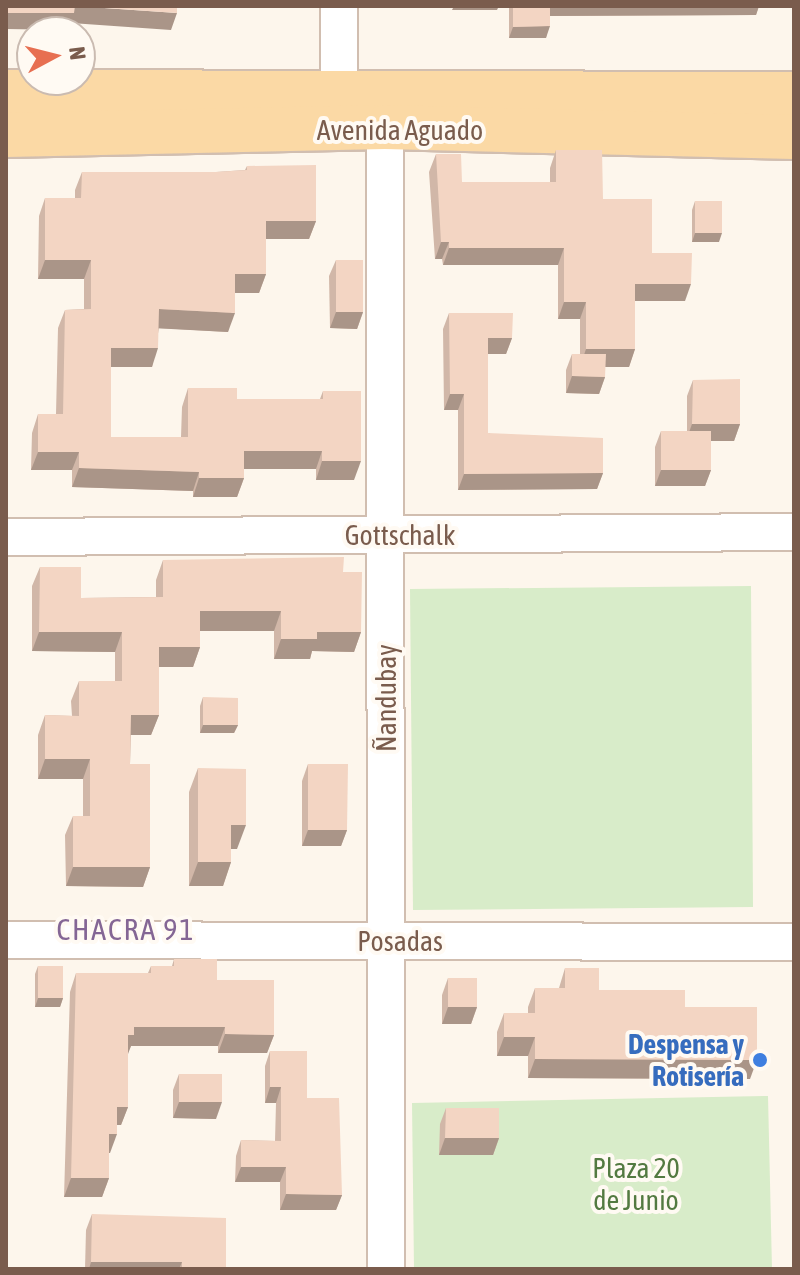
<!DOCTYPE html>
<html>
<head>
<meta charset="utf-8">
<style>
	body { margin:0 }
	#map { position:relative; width:800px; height:1275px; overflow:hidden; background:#fdf6ec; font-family:"Asap Condensed",sans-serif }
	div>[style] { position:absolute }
	.green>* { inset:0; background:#d8ecc9 }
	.roads { filter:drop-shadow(2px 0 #d1beb0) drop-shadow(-2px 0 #d1beb0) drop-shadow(0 2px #d1beb0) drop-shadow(0 -2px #d1beb0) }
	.minor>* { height:36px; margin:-18px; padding:0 18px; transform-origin:18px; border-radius:18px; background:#fff }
	.major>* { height:44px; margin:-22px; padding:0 22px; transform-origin:22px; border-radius:22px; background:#fbd9a5 }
	.wall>* { inset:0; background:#d1b7a8 }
	.shaded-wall>* { inset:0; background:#aa9588 }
	.building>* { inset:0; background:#f3d5c3 }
	.dots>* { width:22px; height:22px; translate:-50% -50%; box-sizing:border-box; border:4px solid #fffaf3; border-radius:50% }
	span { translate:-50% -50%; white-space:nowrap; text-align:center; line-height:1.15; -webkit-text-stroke:8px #fffaf3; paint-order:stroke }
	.street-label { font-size:28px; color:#7a5c4d }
	.shop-label { font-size:28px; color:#366cbe; font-weight:700 }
	.right { translate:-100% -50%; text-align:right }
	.park-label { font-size:28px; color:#537a41 }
	.neighbourhood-label { font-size:30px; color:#846695; letter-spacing:2px }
	.frame { position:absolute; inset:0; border:8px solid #7a5c4d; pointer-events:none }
	.north { position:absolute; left:16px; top:16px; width:80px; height:80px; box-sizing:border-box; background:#fffaf3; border:2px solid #cabbb1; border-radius:50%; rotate:83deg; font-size:22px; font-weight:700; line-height:32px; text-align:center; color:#7a5c4d }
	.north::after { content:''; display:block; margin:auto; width:28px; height:36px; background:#e76f51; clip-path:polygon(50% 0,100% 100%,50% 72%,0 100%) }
</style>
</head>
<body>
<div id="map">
	<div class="green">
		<div style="clip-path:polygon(751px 586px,753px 907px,413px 910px,410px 589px)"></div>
		<div style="clip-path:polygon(768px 1096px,772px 1269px,414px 1269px,412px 1103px)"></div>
	</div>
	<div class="roads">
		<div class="minor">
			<div style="left:339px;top:92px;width:86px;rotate:-90deg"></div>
			<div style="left:385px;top:127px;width:1142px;rotate:89.95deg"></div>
			<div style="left:6px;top:537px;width:788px;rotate:-0.36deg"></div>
			<div style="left:6px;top:940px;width:788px;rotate:0.15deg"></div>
		</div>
		<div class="major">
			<div style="left:6px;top:92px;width:788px;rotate:0.15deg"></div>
			<div style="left:6px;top:135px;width:379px;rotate:-1.2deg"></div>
			<div style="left:385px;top:127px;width:409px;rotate:1.4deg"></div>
		</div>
	</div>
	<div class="wall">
		<div style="clip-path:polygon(509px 6px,759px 6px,756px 15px,550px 16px,546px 38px,509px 38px)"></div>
		<div style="clip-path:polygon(556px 150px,652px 253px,685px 301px,635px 301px,635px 349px,629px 367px,605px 367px,605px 377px,599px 394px,566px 393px,566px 370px,572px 354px,580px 354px,580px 319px,558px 319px,558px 265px,443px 265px,442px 259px,435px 259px,429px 172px,436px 154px,462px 182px,550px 182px,550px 168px)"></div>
		<div style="clip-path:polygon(247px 166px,316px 221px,309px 239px,266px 239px,266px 274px,259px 293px,235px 293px,228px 332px,159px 328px,152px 367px,111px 367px,111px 437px,181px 437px,182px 407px,188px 388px,237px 399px,320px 399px,323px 391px,354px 480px,316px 480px,316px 469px,244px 469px,244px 478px,237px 497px,193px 497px,193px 491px,72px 487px,72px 470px,31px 470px,32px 433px,38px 414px,56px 414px,58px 328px,65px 310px,84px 309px,84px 279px,38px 279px,39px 216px,45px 198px,75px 198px,75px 190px,82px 172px,216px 172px,245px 170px)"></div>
		<div style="clip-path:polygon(695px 201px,719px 242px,692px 242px,692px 210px)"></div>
		<div style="clip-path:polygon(336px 260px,363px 312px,357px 329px,330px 328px,329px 276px)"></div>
		<div style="clip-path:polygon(449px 313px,512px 338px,506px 354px,488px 354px,488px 433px,603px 473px,597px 489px,458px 490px,458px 410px,444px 410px,443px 329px)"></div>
		<div style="clip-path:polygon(693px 380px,740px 424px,734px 441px,711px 441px,711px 470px,705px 486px,655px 486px,655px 447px,661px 431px,687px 431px,687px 396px)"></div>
		<div style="clip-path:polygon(163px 560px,343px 572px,361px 632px,354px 652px,312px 651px,310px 659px,274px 659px,274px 631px,200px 631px,200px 647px,193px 667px,159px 667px,159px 715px,151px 735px,131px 735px,130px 764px,150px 867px,143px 887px,66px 886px,65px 835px,73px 816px,83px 816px,83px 779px,38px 779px,38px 735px,45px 715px,72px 716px,71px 701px,79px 681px,115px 681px,115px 652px,32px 651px,32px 586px,40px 567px,81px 598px,156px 597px,156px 580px)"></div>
		<div style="clip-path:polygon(203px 697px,238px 725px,234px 733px,200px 733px,200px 706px)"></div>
		<div style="clip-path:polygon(308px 764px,347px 830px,341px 846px,302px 846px,302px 781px)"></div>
		<div style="clip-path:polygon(198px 768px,237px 849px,231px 849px,231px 862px,223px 886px,189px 886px,189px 792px)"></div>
		<div style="clip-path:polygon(174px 959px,217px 980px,274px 1035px,267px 1053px,218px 1053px,218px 1046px,131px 1046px,128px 1052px,128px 1107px,121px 1125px,117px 1125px,109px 1153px,109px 1178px,102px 1197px,64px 1197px,70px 992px,76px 973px,148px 973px,151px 966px,172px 966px)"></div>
		<div style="clip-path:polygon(38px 966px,63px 998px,60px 1007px,35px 1007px,35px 974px)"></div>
		<div style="clip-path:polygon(565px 968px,599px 990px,685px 1007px,750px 1079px,528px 1078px,528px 1056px,497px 1056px,497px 1032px,504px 1013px,528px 1013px,528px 1007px,535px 988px,559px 988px)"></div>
		<div style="clip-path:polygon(448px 978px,477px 1007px,471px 1024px,442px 1024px,442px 995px)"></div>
		<div style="clip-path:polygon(270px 1051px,307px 1098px,342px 1195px,336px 1210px,280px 1210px,280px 1182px,235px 1182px,236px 1156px,241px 1140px,275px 1141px,276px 1103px,265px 1103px,265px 1066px)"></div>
		<div style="clip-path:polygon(179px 1074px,216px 1119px,173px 1118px,173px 1090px)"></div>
		<div style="clip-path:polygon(446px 1108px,499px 1138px,493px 1155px,439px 1155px,440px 1124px)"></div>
		<div style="clip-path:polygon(92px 1214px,226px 1269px,85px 1269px,86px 1230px)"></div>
	</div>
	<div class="shaded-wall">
		<div style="clip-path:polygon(75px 6px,177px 13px,171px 30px,71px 23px,68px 30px,6px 29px,6px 13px)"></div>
		<div style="clip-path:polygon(454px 6px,499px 6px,497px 10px,452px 10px)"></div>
		<div style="clip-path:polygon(550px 6px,759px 6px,756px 15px,546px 16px)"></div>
		<div style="clip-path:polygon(550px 26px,546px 38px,509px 38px,513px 27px)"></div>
		<div style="clip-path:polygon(266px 221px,316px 221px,309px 239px,259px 239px)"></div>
		<div style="clip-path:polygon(695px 233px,722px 233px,719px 242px,692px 242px)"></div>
		<div style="clip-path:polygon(441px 242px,449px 242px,442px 259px,435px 259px)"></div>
		<div style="clip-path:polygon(449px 248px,564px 248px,558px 265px,443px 265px)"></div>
		<div style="clip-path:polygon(45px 260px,91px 260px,84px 279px,38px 279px)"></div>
		<div style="clip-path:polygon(235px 274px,266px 274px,259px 293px,228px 293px)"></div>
		<div style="clip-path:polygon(635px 284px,691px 284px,685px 301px,629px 301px)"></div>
		<div style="clip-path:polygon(564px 302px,586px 302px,580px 319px,558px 319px)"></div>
		<div style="clip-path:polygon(159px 309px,235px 313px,228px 332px,152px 328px)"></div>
		<div style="clip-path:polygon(336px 312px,363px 312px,357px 329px,330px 328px)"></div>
		<div style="clip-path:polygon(488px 338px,512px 338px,506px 354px,482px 354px)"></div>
		<div style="clip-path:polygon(111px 348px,158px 348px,152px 367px,104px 367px)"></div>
		<div style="clip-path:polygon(586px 349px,635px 349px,629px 367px,580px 367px)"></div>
		<div style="clip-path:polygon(572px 376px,605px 377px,599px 394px,566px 393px)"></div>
		<div style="clip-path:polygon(450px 394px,464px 394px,458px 410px,444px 410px)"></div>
		<div style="clip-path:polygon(692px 424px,740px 424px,734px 441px,686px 441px)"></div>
		<div style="clip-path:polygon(244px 451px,322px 451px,316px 469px,237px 469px)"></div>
		<div style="clip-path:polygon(38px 452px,79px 452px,72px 470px,31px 470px)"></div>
		<div style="clip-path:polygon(322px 461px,361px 461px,354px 480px,316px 480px)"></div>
		<div style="clip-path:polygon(79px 468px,199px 472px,193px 491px,72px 487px)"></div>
		<div style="clip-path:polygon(661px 470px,711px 470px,705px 486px,655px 486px)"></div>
		<div style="clip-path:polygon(603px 473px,597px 489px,458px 490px,464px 474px)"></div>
		<div style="clip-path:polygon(199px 478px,244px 478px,237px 497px,193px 497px)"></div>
		<div style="clip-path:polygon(200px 611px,281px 611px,274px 631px,193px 631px)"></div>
		<div style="clip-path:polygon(39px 632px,122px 632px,115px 652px,32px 651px)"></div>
		<div style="clip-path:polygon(317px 632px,361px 632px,354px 652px,312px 651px,310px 659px,274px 659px,281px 639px)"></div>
		<div style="clip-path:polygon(159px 647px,200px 647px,193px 667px,152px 667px)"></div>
		<div style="clip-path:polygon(131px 715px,159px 715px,151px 735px,123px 735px)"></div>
		<div style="clip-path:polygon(203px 725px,238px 725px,234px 733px,200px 733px)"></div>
		<div style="clip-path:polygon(45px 759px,90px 759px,83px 779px,38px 779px)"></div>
		<div style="clip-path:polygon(231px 825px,246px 825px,237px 849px,223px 849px)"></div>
		<div style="clip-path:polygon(308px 830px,347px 830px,341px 846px,302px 846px)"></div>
		<div style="clip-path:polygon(198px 862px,231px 862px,223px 886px,189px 886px)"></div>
		<div style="clip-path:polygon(73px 867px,150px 867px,143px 887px,66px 886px)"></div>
		<div style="clip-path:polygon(38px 998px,63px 998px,60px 1007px,35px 1007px)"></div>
		<div style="clip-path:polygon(448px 1007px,477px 1007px,471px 1024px,442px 1024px)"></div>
		<div style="clip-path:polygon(134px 1027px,225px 1027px,218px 1046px,131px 1046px,128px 1054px,128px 1035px)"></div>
		<div style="clip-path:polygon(225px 1034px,274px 1035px,267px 1053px,218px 1053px)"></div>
		<div style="clip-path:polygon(504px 1037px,535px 1037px,528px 1056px,497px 1056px)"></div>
		<div style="clip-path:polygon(535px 1059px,757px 1060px,750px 1079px,528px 1078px)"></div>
		<div style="clip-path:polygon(270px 1087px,281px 1087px,276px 1103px,265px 1103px)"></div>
		<div style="clip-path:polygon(179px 1102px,222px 1102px,216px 1119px,173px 1118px)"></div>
		<div style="clip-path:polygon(117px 1107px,128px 1107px,121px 1125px,110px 1125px)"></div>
		<div style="clip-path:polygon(109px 1134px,117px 1134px,110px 1153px,102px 1153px)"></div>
		<div style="clip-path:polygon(445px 1138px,499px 1138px,493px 1155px,439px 1155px)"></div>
		<div style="clip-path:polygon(241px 1167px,286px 1167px,280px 1182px,235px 1182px)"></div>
		<div style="clip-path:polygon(71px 1178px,109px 1178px,102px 1197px,64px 1197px)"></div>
		<div style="clip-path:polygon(286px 1194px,342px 1195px,336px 1210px,280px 1210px)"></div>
		<div style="clip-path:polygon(91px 1262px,182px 1262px,179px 1269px,89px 1269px)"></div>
	</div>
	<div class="building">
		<div style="clip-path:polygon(6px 6px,177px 6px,177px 13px,75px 6px,74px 13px,6px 13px)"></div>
		<div style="clip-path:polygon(513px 6px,550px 6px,550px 26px,513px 27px)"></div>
		<div style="clip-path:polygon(556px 150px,602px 150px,603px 199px,652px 199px,652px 253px,692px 253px,691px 284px,635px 284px,635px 349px,586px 349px,586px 302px,564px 302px,564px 248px,449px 248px,449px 242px,441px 242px,436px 154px,461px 154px,462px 182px,556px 182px)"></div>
		<div style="clip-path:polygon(316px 165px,316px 221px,266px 221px,266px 274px,235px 274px,235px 313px,159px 309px,158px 348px,111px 348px,111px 437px,188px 437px,188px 388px,237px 388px,237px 399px,323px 399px,323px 391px,361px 391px,361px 461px,322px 461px,322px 451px,244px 451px,244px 478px,199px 478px,199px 472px,79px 468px,79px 452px,38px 452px,38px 414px,63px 414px,65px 310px,91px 309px,91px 260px,45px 260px,45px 198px,81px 198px,82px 172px,216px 172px,247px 170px,247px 166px)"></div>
		<div style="clip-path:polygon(695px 201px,722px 201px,722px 233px,695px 233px)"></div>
		<div style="clip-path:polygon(336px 260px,363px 260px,363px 312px,336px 312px)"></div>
		<div style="clip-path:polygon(449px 313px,513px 313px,512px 338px,488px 338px,488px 433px,603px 438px,603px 473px,464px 474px,464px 394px,450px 394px)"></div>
		<div style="clip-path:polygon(572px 354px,606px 354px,605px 377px,572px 376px)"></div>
		<div style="clip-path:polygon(740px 379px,740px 424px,692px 424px,693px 380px)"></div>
		<div style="clip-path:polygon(661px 431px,711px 431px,711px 470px,661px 470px)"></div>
		<div style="clip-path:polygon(344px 557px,343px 572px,362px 572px,361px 632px,317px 632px,317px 639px,281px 639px,281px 611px,200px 611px,200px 647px,159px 647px,159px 715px,131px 715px,130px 764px,150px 764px,150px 867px,73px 867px,73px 816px,90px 816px,90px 759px,45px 759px,45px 715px,79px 716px,79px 681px,122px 681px,122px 632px,39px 632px,40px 567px,81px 567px,81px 598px,163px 597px,163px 560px)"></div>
		<div style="clip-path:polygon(203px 697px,238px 698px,238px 725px,203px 725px)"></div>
		<div style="clip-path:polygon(308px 764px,348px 764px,347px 830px,308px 830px)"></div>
		<div style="clip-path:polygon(198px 768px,246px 769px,246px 825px,231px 825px,231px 862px,198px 862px)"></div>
		<div style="clip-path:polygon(174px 959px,217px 959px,217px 980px,274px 980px,274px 1035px,225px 1034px,225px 1027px,134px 1027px,134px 1035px,128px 1035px,128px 1107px,117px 1107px,117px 1134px,109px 1134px,109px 1178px,71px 1178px,76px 973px,151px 973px,151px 966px,174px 966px)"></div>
		<div style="clip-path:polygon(38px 966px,63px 966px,63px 998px,38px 998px)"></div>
		<div style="clip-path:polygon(565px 968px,599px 968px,599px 990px,685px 990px,685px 1007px,757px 1007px,757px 1060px,535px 1059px,535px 1037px,504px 1037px,504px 1013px,535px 1013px,535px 988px,565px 988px)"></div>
		<div style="clip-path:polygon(448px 978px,477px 978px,477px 1007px,448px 1007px)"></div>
		<div style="clip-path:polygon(270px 1051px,307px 1051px,307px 1098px,339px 1098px,342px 1195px,286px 1194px,286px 1167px,241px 1167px,241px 1140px,281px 1141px,281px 1087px,270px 1087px)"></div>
		<div style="clip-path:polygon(179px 1074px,222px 1074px,222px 1102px,179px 1102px)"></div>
		<div style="clip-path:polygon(446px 1108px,499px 1108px,499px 1138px,445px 1138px)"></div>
		<div style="clip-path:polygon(92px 1214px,226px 1218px,226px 1269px,182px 1269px,182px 1262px,91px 1262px)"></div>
	</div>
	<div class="dots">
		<div style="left:760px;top:1060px;background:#3f7fe0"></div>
	</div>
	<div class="street-label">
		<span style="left:400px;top:130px">Avenida Aguado</span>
		<span style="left:400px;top:535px">Gottschalk</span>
		<span style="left:386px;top:698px;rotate:-90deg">Ñandubay</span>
		<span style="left:400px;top:941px">Posadas</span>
	</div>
	<div class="shop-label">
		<span class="right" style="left:744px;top:1060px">Despensa y<br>Rotisería</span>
	</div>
	<div class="park-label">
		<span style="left:636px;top:1184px">Plaza 20<br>de Junio</span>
	</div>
	<div class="neighbourhood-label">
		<span style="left:126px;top:929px">CHACRA 91</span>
	</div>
	<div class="frame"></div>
	<div class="north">N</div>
</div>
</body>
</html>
